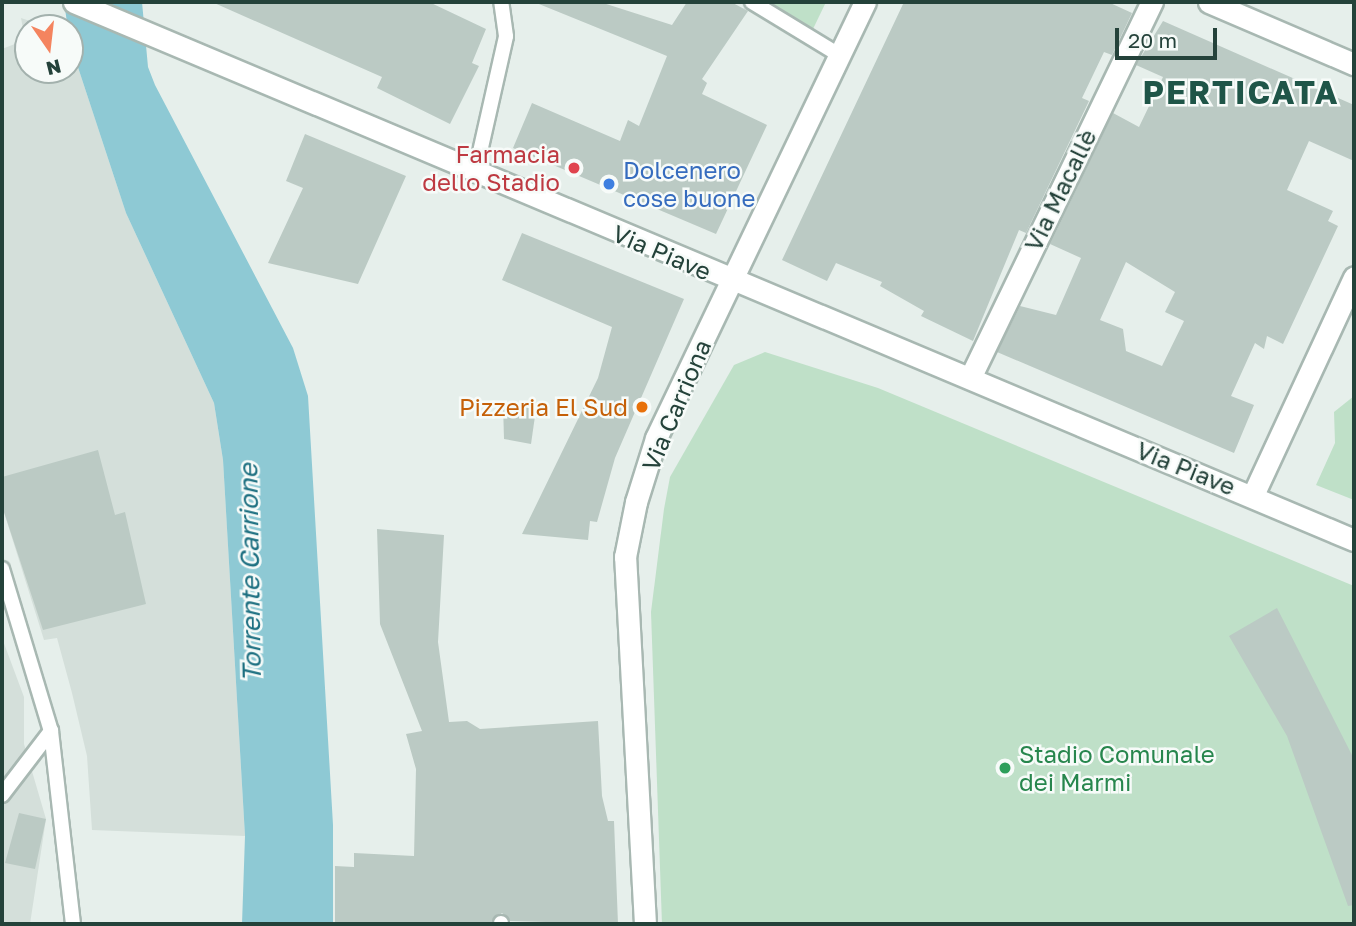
<!DOCTYPE html>
<html>
<head>
<meta charset="utf-8">
<style>
	body { margin:0 }
	#map { position:relative; width:1356px; height:926px; overflow:hidden; background:#e6efeb; font-family:"Golos Text",sans-serif }
	div>[style] { position:absolute }
	.built>* { inset:0; background:#d4dfda }
	.green>* { inset:0; background:#bfe0c8 }
	.water>* { inset:0; background:#8ec9d4 }
	.building>* { inset:0; background:#bbcac4 }
	.roads { filter:drop-shadow(2px 0 #a8b8b2) drop-shadow(-2px 0 #a8b8b2) drop-shadow(0 2px #a8b8b2) drop-shadow(0 -2px #a8b8b2) }
	.service>* { height:14px; margin:-7px; padding:0 7px; transform-origin:7px; border-radius:7px; background:#fff }
	.minor>* { height:21px; margin:-10.5px; padding:0 10.5px; transform-origin:10.5px; border-radius:10.5px; background:#fff }
	.dots>* { width:19px; height:19px; translate:-50% -50%; box-sizing:border-box; border:4px solid #f7fbf9; border-radius:50% }
	span { translate:-50% -50%; white-space:nowrap; text-align:center; line-height:1.15; -webkit-text-stroke:5px #f7fbf9; paint-order:stroke }
	.health-label { font-size:24px; color:#be3a42 }
	.right { translate:-100% -50%; text-align:right }
	.shop-label { font-size:24px; color:#366cbe }
	.left { translate:0 -50%; text-align:left }
	.street-label { font-size:24px; color:#24423a }
	.food-label { font-size:24px; color:#c56008 }
	.leisure-label { font-size:24px; color:#27864d }
	.water-label { font-size:26px; color:#1c6f80; font-style:italic }
	.district-label { font-size:32px; color:#1f5548; font-weight:700; letter-spacing:2px }
	.frame { position:absolute; inset:0; border:4px solid #24423a; pointer-events:none }
	.north { position:absolute; left:14px; top:14px; width:70px; height:70px; box-sizing:border-box; background:#f7fbf9; border:2px solid #a3b1ad; border-radius:50%; rotate:166deg; font-size:19px; font-weight:700; line-height:28px; text-align:center; color:#24423a }
	.north::after { content:''; display:block; margin:auto; width:24px; height:32px; background:#f4845f; clip-path:polygon(50% 0,100% 100%,50% 72%,0 100%) }
	.scale { position:absolute; left:1115px; top:28px; width:102px; height:32px; box-sizing:border-box; border:4px solid #24423a; border-top:0; padding-left:9px; font-size:21px; line-height:24px; white-space:nowrap; color:#24423a; -webkit-text-stroke:5px #f7fbf9; paint-order:stroke }
</style>
</head>
<body>
<div id="map">
	<div class="built">
		<div style="clip-path:polygon(21px 18px,51px 28px,28px 28px,28px 70px,70px 70px,70px 43px,126px 213px,214px 403px,223px 460px,245px 836px,92px 830px,87px 756px,72px 693px,57px 638px,44px 640px,2px 506px,2px 49px,25px 40px)"></div>
		<div style="clip-path:polygon(2px 638px,24px 697px,24px 744px,46px 819px,30px 924px,2px 924px)"></div>
	</div>
	<div class="green">
		<div style="clip-path:polygon(770px 2px,826px 2px,813px 29px)"></div>
		<div style="clip-path:polygon(765px 352px,878px 388px,1354px 586px,1354px 924px,662px 924px,651px 612px,664px 509px,670px 477px,734px 365px)"></div>
		<div style="clip-path:polygon(1354px 396px,1354px 500px,1316px 485px,1335px 443px,1334px 412px)"></div>
	</div>
	<div class="water">
		<div style="clip-path:polygon(64px 2px,142px 2px,148px 67px,155px 85px,293px 348px,308px 396px,333px 825px,333px 924px,242px 924px,245px 836px,223px 460px,214px 403px,126px 213px,70px 43px)"></div>
	</div>
	<div class="building">
		<div style="clip-path:polygon(212px 2px,429px 2px,486px 29px,472px 63px,479px 66px,450px 124px,377px 88px,382px 77px)"></div>
		<div style="clip-path:polygon(534px 2px,600px 2px,672px 25px,687px 2px,731px 2px,748px 11px,702px 79px,707px 83px,702px 94px,767px 125px,716px 234px,513px 148px,532px 103px,620px 141px,628px 120px,639px 126px,667px 56px)"></div>
		<div style="clip-path:polygon(904px 2px,1108px 2px,1132px 13px,1112px 55px,1104px 52px,1082px 98px,1089px 101px,1026px 233px,1019px 230px,973px 341px,921px 316px,924px 311px,880px 286px,882px 282px,836px 263px,827px 281px,782px 260px)"></div>
		<div style="clip-path:polygon(evenodd,1163px 21px,1354px 105px,1354px 161px,1309px 141px,1287px 190px,1333px 211px,1328px 221px,1338px 226px,1283px 344px,1267px 336px,1264px 349px,1255px 343px,1231px 396px,1254px 405px,1234px 453px,997px 352px,1020px 306px,1056px 315px,1081px 258px,1050px 244px,1113px 113px,1139px 127px,1163px 77px,1136px 65px,1163px 21px,1126px 262px,1175px 292px,1165px 312px,1184px 321px,1162px 366px,1126px 351px,1123px 329px,1100px 320px,1126px 262px)"></div>
		<div style="clip-path:polygon(305px 134px,406px 176px,358px 284px,268px 263px,303px 188px,286px 181px)"></div>
		<div style="clip-path:polygon(522px 233px,684px 299px,615px 458px,597px 522px,590px 521px,588px 540px,522px 534px,598px 378px,612px 327px,502px 280px)"></div>
		<div style="clip-path:polygon(503px 404px,536px 409px,531px 444px,504px 439px)"></div>
		<div style="clip-path:polygon(98px 450px,115px 515px,125px 512px,146px 604px,43px 630px,2px 506px,2px 477px)"></div>
		<div style="clip-path:polygon(377px 529px,444px 535px,438px 642px,449px 722px,467px 721px,480px 729px,598px 721px,602px 796px,608px 821px,614px 821px,618px 924px,510px 921px,502px 913px,491px 924px,335px 924px,335px 866px,354px 867px,354px 853px,414px 856px,416px 769px,406px 734px,422px 731px,380px 624px)"></div>
		<div style="clip-path:polygon(1277px 608px,1354px 759px,1354px 905px,1348px 906px,1287px 736px,1229px 636px)"></div>
		<div style="clip-path:polygon(19px 813px,46px 819px,35px 869px,5px 863px)"></div>
	</div>
	<div class="roads">
		<div class="service">
			<div style="left:752px;top:2px;width:102px;rotate:31.3deg"></div>
			<div style="left:475px;top:174px;width:141px;rotate:-77.3deg"></div>
			<div style="left:506px;top:36px;width:34px;rotate:-98deg"></div>
			<div style="left:2px;top:569px;width:169px;rotate:73.2deg"></div>
			<div style="left:51px;top:731px;width:194px;rotate:83.5deg"></div>
			<div style="left:2px;top:795px;width:81px;rotate:-52.6deg"></div>
			<div style="left:501px;top:923px;width:1px;rotate:90deg"></div>
		</div>
		<div class="minor">
			<div style="left:74px;top:2px;width:1388px;rotate:22.8deg"></div>
			<div style="left:1209px;top:2px;width:158px;rotate:23.2deg"></div>
			<div style="left:970px;top:378px;width:418px;rotate:-64.2deg"></div>
			<div style="left:1253px;top:495px;width:240px;rotate:-65.1deg"></div>
			<div style="left:645px;top:924px;width:368px;rotate:-93.1deg"></div>
			<div style="left:625px;top:557px;width:56px;rotate:-78.7deg"></div>
			<div style="left:636px;top:502px;width:67px;rotate:-72.6deg"></div>
			<div style="left:656px;top:438px;width:484px;rotate:-64.4deg"></div>
		</div>
	</div>
	<div class="dots">
		<div style="left:574px;top:168px;background:#e0444e"></div>
		<div style="left:609px;top:184px;background:#3f7fe0"></div>
		<div style="left:642px;top:407px;background:#e8710a"></div>
		<div style="left:1005px;top:768px;background:#2e9e5b"></div>
	</div>
	<div class="health-label">
		<span class="right" style="left:560px;top:168px">Farmacia<br>dello Stadio</span>
	</div>
	<div class="shop-label">
		<span class="left" style="left:623px;top:184px">Dolcenero<br>cose buone</span>
	</div>
	<div class="street-label">
		<span style="left:1060px;top:190px;rotate:-64deg">Via Macallè</span>
		<span style="left:662px;top:252px;rotate:23deg">Via Piave</span>
		<span style="left:676px;top:405px;rotate:-67deg">Via Carriona</span>
		<span style="left:1186px;top:468px;rotate:22deg">Via Piave</span>
	</div>
	<div class="food-label">
		<span class="right" style="left:628px;top:407px">Pizzeria El Sud</span>
	</div>
	<div class="leisure-label">
		<span class="left" style="left:1019px;top:768px">Stadio Comunale<br>dei Marmi</span>
	</div>
	<div class="water-label">
		<span style="left:250px;top:573px;rotate:-91deg">Torrente Carrione</span>
	</div>
	<div class="district-label">
		<span style="left:1241px;top:92px">PERTICATA</span>
	</div>
	<div class="frame"></div>
	<div class="north">N</div>
	<div class="scale">20 m</div>
</div>
</body>
</html>
